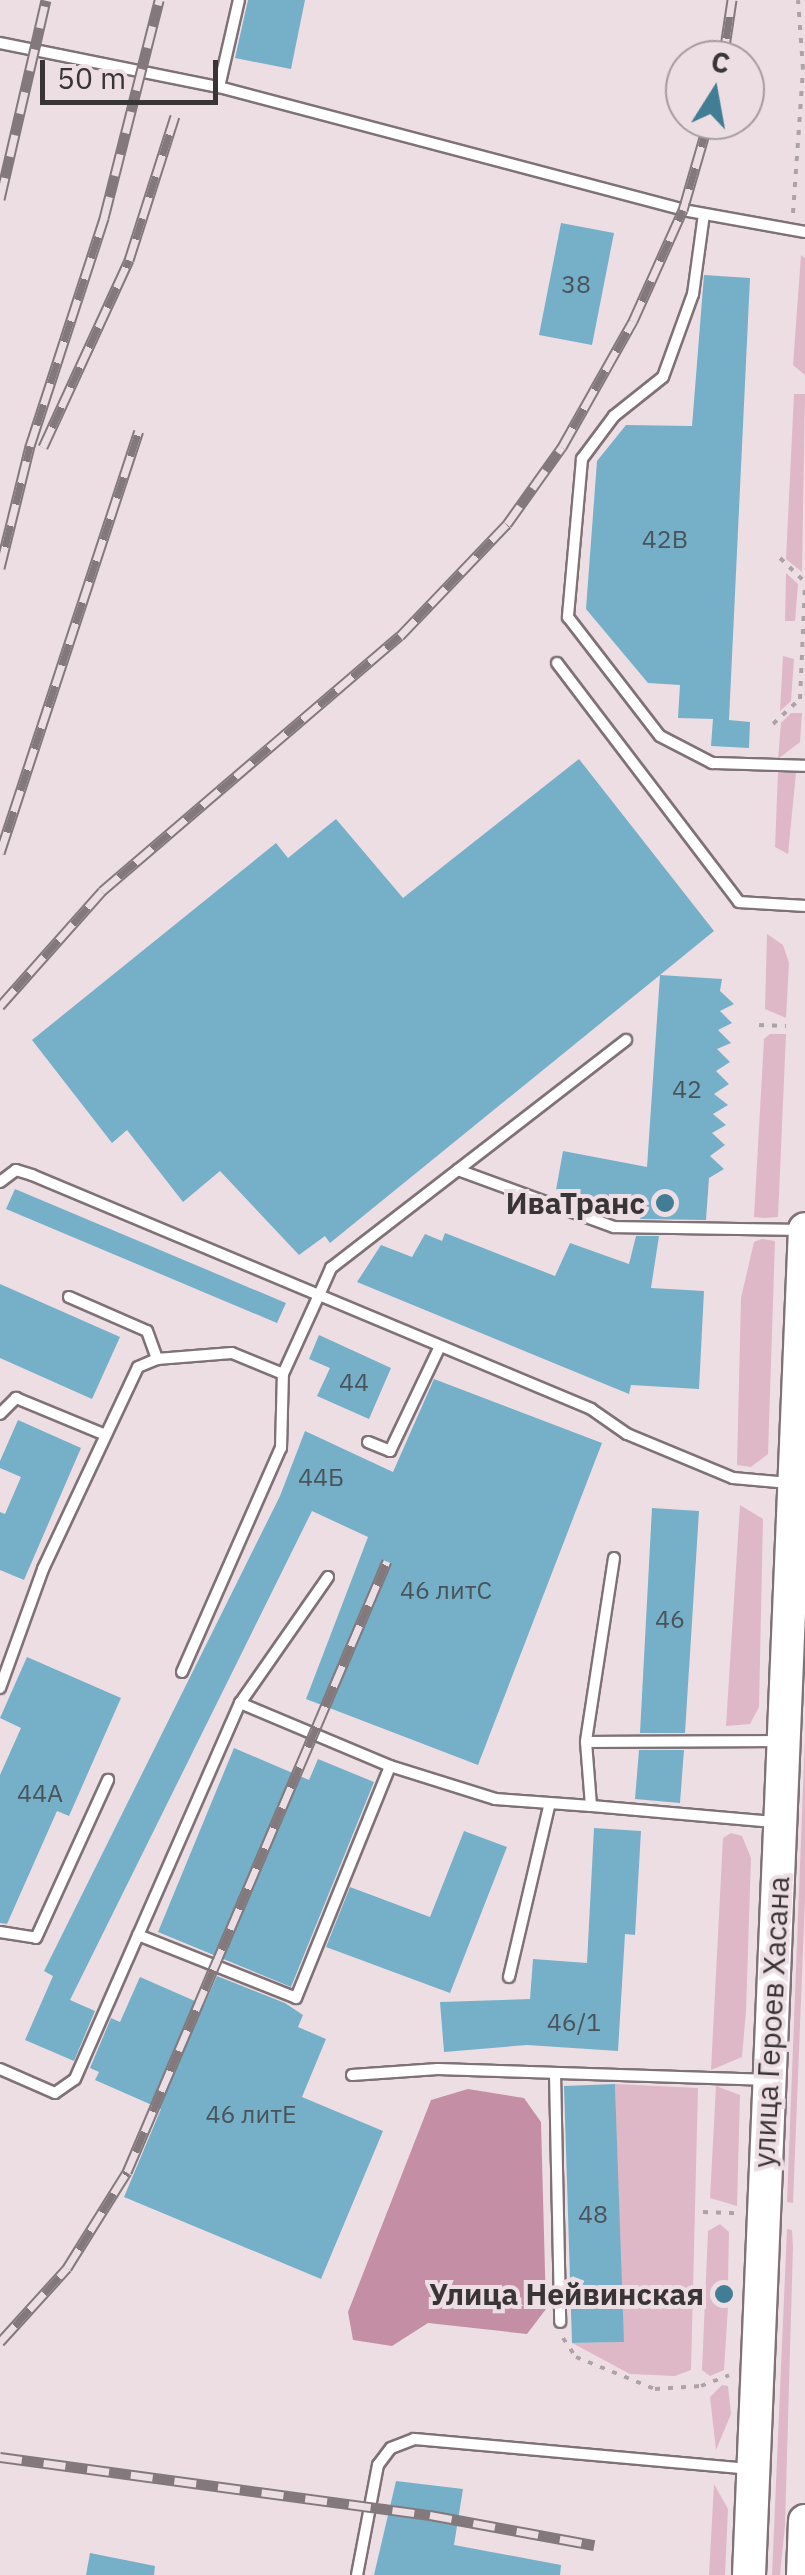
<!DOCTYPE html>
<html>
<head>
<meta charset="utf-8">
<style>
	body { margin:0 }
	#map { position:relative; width:805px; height:2575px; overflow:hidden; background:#eddee4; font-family:"IBM Plex Sans",sans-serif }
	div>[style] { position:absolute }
	.green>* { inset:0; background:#dfb8c8 }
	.forest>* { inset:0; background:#c48fa5 }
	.building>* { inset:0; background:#76b0c8 }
	.path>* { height:4px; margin-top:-2px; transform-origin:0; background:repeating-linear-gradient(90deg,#ada2a6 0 5px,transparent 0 13px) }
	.roads { filter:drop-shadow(2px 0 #7f7277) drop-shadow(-2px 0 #7f7277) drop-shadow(0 2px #7f7277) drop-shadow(0 -2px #7f7277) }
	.lane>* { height:10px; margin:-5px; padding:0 5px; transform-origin:5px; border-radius:5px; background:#fff }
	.primary>* { height:32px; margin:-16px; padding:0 16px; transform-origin:16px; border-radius:16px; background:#fff }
	.rail>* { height:11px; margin-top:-5.5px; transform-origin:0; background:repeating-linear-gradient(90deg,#eddee4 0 22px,#83797d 0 44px); box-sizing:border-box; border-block:2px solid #83797d }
	.dots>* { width:28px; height:28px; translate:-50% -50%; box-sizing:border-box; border:5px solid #eddee4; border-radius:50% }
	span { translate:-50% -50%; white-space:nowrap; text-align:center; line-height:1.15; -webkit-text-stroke:8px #eddee4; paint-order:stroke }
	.number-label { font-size:25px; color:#48535a }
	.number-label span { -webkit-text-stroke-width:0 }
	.poi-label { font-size:30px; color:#393436; font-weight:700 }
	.right { translate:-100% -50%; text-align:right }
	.street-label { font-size:30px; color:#393436 }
	.north { position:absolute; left:665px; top:40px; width:100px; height:100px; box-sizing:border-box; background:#eddee4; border:2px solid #a59a9e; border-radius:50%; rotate:11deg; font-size:28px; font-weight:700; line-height:40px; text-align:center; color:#393436 }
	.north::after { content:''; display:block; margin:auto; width:35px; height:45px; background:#417d94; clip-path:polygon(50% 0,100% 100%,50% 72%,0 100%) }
	.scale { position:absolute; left:40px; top:60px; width:178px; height:45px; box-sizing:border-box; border:5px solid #393436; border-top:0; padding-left:12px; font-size:30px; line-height:35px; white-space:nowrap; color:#393436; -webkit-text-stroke:8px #eddee4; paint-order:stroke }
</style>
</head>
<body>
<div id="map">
	<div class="green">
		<div style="clip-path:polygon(801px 255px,805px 258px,805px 375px,793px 365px)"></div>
		<div style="clip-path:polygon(794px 394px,805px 394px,802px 572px,786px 559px)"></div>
		<div style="clip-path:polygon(786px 573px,798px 584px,795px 621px,785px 621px)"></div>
		<div style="clip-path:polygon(783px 656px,794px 659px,791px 701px,780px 711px)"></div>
		<div style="clip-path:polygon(791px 713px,802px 713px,800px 742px,778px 759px,781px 723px)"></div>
		<div style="clip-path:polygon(778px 772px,796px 773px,788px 854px,775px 847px)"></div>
		<div style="clip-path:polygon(767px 934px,783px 945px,789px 963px,786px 1018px,765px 1009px)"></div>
		<div style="clip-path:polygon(770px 1034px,786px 1034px,778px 1217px,765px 1218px,754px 1217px,764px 1039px)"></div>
		<div style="clip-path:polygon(762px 1239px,775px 1241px,768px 1454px,751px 1467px,737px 1465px,741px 1298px,754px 1242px)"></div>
		<div style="clip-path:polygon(740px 1505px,763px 1519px,759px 1707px,750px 1724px,726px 1726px)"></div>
		<div style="clip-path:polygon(805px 1736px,805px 1899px,793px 2203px,787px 2202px)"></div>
		<div style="clip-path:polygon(731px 1833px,742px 1836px,751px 1858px,746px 2011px,742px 2057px,711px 2070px,723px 1838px)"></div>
		<div style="clip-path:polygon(615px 2084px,698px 2088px,691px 2370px,675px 2376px,630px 2374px,572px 2343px,623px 2342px)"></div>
		<div style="clip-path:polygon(716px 2086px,740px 2095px,737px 2206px,710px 2198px)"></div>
		<div style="clip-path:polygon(720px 2224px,729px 2232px,728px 2284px,720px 2284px,719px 2305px,728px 2307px,724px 2370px,710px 2376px,702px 2370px,708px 2231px)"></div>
		<div style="clip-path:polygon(787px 2229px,792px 2230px,793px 2247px,785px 2525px,780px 2575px,772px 2575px)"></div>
		<div style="clip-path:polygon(722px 2385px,728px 2386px,731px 2414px,716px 2450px,710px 2397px)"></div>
		<div style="clip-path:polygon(714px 2484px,728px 2509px,725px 2575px,709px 2575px)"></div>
	</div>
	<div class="forest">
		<div style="clip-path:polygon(468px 2089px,524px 2098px,541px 2122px,546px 2309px,527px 2334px,428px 2323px,392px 2346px,353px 2340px,348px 2312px,431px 2100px)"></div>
	</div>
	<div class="building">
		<div style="clip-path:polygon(248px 0,305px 0,291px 69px,235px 58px)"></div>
		<div style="clip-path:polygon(561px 223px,614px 233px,592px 345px,539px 335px)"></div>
		<div style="clip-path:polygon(704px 275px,750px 278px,729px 720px,750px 722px,749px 748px,711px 746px,713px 719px,678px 718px,680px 685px,648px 683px,586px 609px,597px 461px,626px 425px,692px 426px)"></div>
		<div style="clip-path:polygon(579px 759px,714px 931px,660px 975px,722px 979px,720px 991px,734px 1004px,720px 1011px,732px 1023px,718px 1030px,731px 1043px,717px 1049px,730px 1062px,716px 1071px,729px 1084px,714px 1094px,728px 1105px,713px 1114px,726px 1125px,712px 1133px,725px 1145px,710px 1156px,724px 1169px,709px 1178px,706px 1220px,640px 1219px,642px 1207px,556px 1190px,563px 1151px,647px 1167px,660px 975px,330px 1243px,325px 1236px,299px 1255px,220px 1171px,183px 1202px,127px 1130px,112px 1143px,32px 1040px,276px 843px,288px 858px,336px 819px,403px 898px)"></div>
		<div style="clip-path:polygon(15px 1189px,286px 1303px,277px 1323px,6px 1209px)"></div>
		<div style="clip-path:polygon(445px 1233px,555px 1276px,570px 1243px,629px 1264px,636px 1236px,659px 1236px,651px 1288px,704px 1291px,699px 1389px,631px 1385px,629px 1394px,357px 1282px,381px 1245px,412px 1257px,425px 1234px,442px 1241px)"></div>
		<div style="clip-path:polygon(0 1284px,120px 1337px,92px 1399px,0 1358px)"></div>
		<div style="clip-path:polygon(319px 1335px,391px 1368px,369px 1419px,317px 1396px,330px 1368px,309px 1359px)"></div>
		<div style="clip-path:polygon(434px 1379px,602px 1443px,478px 1765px,306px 1699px,368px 1537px,312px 1511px,70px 2000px,95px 2011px,74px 2061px,25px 2040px,53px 1976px,44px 1971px,280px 1496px,305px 1431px,393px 1472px)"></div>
		<div style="clip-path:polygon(18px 1420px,81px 1448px,24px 1580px,0 1570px,0 1512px,5px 1514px,21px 1477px,0 1468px,0 1461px)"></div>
		<div style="clip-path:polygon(652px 1508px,699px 1511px,685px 1733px,640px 1733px)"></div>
		<div style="clip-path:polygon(27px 1657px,121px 1698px,69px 1816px,57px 1811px,7px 1924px,0 1923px,0 1775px,21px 1728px,0 1718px)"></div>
		<div style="clip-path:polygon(234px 1748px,309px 1780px,318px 1759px,374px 1782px,291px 1987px,158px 1932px)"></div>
		<div style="clip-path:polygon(639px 1750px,684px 1750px,680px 1803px,635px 1799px)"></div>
		<div style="clip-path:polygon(594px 1828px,641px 1831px,635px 1935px,625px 1934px,618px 2051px,527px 2045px,444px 2052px,440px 2002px,530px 1999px,533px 1959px,587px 1963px)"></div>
		<div style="clip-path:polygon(464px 1831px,507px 1847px,450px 1993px,326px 1947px,350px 1887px,430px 1917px)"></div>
		<div style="clip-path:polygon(217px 1976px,285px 2003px,303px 2015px,298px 2027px,326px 2039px,302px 2097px,383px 2131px,321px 2279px,124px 2197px,161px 2109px,95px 2080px,99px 2072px,90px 2068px,111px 2018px,120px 2022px,140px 1977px,204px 2005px)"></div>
		<div style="clip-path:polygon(615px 2084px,624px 2342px,572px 2343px,564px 2086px)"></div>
		<div style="clip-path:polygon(396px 2481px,463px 2489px,454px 2545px,561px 2565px,560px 2575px,374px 2575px)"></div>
		<div style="clip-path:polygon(90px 2553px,155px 2566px,154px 2575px,86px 2575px)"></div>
	</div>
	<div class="path">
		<div style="left:793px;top:213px;width:144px;rotate:-86deg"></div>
		<div style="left:803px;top:69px;width:69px;rotate:-94.1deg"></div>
		<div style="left:780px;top:558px;width:35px;rotate:44deg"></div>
		<div style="left:773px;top:724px;width:37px;rotate:-43deg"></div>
		<div style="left:800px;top:699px;width:115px;rotate:-87.5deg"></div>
		<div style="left:759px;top:1025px;width:27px;rotate:2deg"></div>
		<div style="left:703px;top:2212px;width:35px;rotate:2deg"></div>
		<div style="left:563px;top:2338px;width:23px;rotate:56deg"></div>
		<div style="left:576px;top:2357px;width:85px;rotate:22.1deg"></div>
		<div style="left:655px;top:2389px;width:46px;rotate:-3.7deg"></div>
		<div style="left:701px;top:2386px;width:30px;rotate:-21deg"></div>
	</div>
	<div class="roads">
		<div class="lane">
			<div style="left:0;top:43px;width:223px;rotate:11.4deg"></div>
			<div style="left:219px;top:87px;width:480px;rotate:14.8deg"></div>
			<div style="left:683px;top:210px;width:124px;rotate:10.2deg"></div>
			<div style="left:219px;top:87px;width:89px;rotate:-77.1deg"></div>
			<div style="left:704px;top:214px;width:81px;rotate:97.8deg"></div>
			<div style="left:693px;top:294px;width:88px;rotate:109.9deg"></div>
			<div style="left:663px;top:377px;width:63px;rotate:141.5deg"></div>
			<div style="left:614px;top:416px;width:54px;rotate:126.7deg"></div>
			<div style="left:582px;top:459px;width:159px;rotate:95.1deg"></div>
			<div style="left:568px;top:617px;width:150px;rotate:52.3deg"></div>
			<div style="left:660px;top:736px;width:59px;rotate:27.4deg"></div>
			<div style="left:712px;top:763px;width:93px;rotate:1.8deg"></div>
			<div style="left:557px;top:663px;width:300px;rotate:52.7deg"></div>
			<div style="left:739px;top:902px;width:66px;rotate:3.5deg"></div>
			<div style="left:458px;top:1170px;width:166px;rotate:20.1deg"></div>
			<div style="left:614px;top:1227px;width:185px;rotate:0.9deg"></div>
			<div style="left:0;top:1182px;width:20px;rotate:-37deg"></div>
			<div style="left:16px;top:1170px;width:17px;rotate:17deg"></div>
			<div style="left:32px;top:1175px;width:311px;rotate:22.7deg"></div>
			<div style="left:319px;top:1295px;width:30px;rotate:-66deg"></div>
			<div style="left:331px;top:1268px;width:373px;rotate:-37.7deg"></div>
			<div style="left:69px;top:1297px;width:85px;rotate:23.6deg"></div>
			<div style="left:147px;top:1331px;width:30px;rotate:70deg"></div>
			<div style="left:0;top:1414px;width:23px;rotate:-45deg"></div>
			<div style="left:16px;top:1398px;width:94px;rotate:22.5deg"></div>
			<div style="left:368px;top:1442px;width:24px;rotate:22deg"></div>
			<div style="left:390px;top:1451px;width:116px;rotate:-64.5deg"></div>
			<div style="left:614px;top:1558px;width:186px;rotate:98.7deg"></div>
			<div style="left:586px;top:1742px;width:64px;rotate:85.5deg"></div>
			<div style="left:591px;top:1806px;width:184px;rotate:5deg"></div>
			<div style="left:328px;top:1577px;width:154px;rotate:124.9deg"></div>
			<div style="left:240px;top:1703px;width:163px;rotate:22.8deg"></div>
			<div style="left:390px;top:1766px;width:110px;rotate:17.4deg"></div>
			<div style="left:495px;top:1799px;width:96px;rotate:4.2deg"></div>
			<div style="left:182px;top:1672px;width:245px;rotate:-66.2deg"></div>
			<div style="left:281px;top:1448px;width:74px;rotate:-88.5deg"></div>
			<div style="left:0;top:1688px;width:127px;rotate:-70.1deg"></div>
			<div style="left:43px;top:1569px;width:223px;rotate:-64.8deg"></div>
			<div style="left:138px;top:1367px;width:21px;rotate:-23deg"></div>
			<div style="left:157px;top:1359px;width:75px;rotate:-4.6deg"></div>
			<div style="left:232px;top:1353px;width:55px;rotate:22.4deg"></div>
			<div style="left:283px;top:1374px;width:87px;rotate:-65.5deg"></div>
			<div style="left:319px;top:1295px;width:295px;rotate:22.7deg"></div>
			<div style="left:591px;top:1409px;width:44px;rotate:34.8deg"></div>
			<div style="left:627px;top:1434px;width:115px;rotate:22.5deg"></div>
			<div style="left:733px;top:1478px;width:56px;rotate:5.1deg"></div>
			<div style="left:586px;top:1742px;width:193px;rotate:-0.3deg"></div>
			<div style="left:0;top:1932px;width:36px;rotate:9deg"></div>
			<div style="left:36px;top:1938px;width:174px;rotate:-65.5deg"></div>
			<div style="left:138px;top:1935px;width:170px;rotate:21.7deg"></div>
			<div style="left:296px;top:1998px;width:250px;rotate:-67.9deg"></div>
			<div style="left:509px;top:1977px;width:176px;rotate:-76.8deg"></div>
			<div style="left:0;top:2069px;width:60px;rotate:23.6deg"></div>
			<div style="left:55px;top:2093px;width:24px;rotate:-35deg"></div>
			<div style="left:75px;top:2079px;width:411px;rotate:-66.3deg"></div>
			<div style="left:555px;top:2073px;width:249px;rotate:88.8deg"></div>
			<div style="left:352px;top:2075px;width:86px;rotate:-4deg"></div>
			<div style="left:438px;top:2069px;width:325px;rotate:1.9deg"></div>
			<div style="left:357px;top:2575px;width:112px;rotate:-79.2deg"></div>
			<div style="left:378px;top:2465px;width:21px;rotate:-53deg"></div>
			<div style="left:391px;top:2448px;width:25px;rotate:-21deg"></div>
			<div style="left:414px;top:2439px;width:334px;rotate:5.1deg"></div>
		</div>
		<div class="primary">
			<div style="left:749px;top:2575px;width:1347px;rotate:-87.62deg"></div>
			<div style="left:803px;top:2575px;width:54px;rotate:-87.9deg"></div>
		</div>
	</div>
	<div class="rail">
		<div style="left:723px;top:60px;width:61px;rotate:-81.5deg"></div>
		<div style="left:0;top:199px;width:204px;rotate:-77deg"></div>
		<div style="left:43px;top:447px;width:206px;rotate:-65.3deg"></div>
		<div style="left:129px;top:260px;width:151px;rotate:-72.3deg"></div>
		<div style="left:0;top:568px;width:126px;rotate:-76.2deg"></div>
		<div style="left:30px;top:446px;width:240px;rotate:-72deg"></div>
		<div style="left:104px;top:218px;width:225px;rotate:-75.8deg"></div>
		<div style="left:0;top:853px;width:444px;rotate:-71.8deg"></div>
		<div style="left:0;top:1006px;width:154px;rotate:-48.4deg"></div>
		<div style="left:102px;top:891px;width:392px;rotate:-40.6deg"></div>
		<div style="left:400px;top:636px;width:155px;rotate:-46.3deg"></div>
		<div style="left:507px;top:524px;width:95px;rotate:-54.5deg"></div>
		<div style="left:562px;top:447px;width:145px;rotate:-60.6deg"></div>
		<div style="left:633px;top:321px;width:122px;rotate:-65.8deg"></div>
		<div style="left:683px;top:210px;width:94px;rotate:-73.9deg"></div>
		<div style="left:0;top:2342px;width:100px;rotate:-47.8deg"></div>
		<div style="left:67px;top:2268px;width:113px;rotate:-58deg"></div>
		<div style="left:127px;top:2172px;width:664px;rotate:-66.95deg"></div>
		<div style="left:0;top:2457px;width:434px;rotate:7.7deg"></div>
		<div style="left:430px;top:2515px;width:167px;rotate:10.4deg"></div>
	</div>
	<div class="dots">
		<div style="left:665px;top:1203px;background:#417d94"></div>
		<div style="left:724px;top:2294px;background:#417d94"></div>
	</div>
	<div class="number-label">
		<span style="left:576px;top:284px">38</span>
		<span style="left:665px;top:539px">42В</span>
		<span style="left:687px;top:1089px">42</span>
		<span style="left:354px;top:1382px">44</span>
		<span style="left:321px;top:1477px">44Б</span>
		<span style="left:446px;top:1590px">46 литС</span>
		<span style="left:670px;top:1619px">46</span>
		<span style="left:40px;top:1793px">44А</span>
		<span style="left:574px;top:2022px">46/1</span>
		<span style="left:251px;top:2114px">46 литЕ</span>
		<span style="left:593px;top:2214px">48</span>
	</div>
	<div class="poi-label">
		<span class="right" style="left:645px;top:1203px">ИваТранс</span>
		<span class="right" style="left:704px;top:2294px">Улица Нейвинская</span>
	</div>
	<div class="street-label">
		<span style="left:771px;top:2022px;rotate:-87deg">улица Героев Хасана</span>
	</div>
	<div class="north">С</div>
	<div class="scale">50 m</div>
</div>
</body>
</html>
